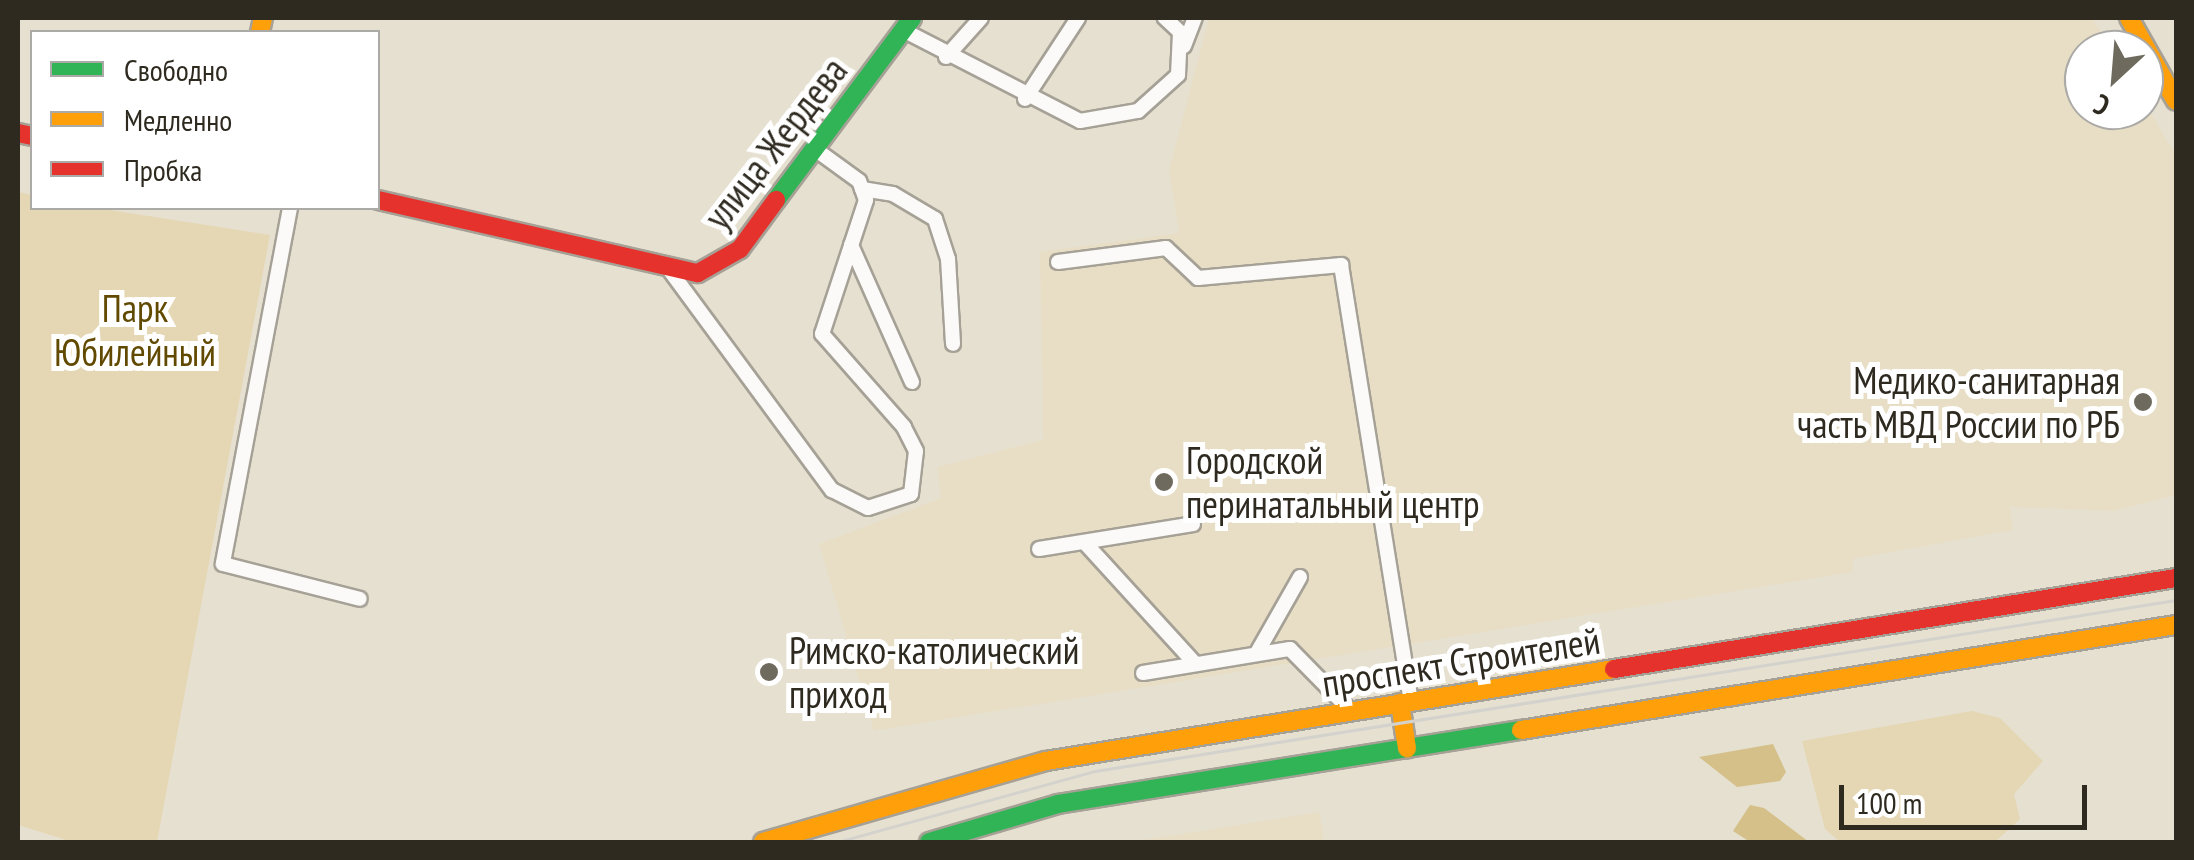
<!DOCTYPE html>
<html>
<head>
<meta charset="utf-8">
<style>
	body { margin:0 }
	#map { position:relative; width:2194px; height:860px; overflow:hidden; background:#e6e0d1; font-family:"PT Sans Narrow",sans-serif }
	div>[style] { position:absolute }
	.built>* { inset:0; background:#e8dec5 }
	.green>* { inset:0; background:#e5d7b4 }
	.forest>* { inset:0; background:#d4c088 }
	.roads { filter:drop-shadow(2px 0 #a6a196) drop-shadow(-2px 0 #a6a196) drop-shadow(0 2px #a6a196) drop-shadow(0 -2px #a6a196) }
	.street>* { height:14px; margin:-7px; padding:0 7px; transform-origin:7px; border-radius:7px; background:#fbfaf8 }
	.fast>* { height:18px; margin:-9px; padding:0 9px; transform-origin:9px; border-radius:9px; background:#30b455 }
	.slow>* { height:18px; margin:-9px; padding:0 9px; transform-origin:9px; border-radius:9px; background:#ff9f0a }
	.jam>* { height:18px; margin:-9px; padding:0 9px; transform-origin:9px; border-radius:9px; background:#e5322d }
	.tram>* { height:2.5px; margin:-1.25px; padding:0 1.25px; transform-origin:1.25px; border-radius:1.25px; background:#d3d2cd }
	.dots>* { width:28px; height:28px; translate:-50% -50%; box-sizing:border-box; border:5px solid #fff; border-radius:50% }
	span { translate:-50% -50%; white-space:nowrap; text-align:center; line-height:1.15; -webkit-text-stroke:10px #fff; paint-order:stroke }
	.street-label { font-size:38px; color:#2e2a20 }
	.park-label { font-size:38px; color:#614a00 }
	.poi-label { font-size:38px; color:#2e2a20 }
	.right { translate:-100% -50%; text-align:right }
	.left { translate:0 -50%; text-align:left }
	.frame { position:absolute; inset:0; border:20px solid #2e2a20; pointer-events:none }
	.legend { position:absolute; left:30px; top:30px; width:350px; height:180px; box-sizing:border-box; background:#fff; border:2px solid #abaaa6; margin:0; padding:12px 18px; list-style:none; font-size:30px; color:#2e2a20 }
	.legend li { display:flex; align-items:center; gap:20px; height:50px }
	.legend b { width:50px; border:2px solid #abaaa6 }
	.north { position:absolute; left:2064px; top:30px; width:100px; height:100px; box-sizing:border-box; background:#fff; border:2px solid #abaaa6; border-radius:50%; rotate:206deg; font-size:28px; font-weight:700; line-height:40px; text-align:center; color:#2e2a20 }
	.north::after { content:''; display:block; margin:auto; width:35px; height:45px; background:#6e6a5e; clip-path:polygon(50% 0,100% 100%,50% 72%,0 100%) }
	.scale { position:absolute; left:1839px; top:785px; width:248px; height:45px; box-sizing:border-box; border:5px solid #2e2a20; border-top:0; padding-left:12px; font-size:30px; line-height:35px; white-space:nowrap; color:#2e2a20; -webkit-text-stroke:8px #fff; paint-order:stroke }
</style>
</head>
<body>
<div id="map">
	<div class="built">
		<div style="clip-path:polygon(1209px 18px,2092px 18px,2112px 50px,2084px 50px,2084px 110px,2144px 110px,2144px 102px,2176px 155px,2176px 495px,2113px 511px,2010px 507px,2013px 530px,1853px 559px,1853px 572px,874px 731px,819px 544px,941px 498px,937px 467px,1043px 440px,1040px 252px,1179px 233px,1169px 170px)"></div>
		<div style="clip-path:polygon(1320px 812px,1324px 842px,1130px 842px)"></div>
	</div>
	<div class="green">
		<div style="clip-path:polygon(18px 192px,32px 195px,32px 208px,97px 208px,270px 235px,157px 842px,73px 842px,18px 825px)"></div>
		<div style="clip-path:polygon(1972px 711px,2000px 718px,2043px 761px,2014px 794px,2020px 819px,1995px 842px,1840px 842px,1825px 829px,1802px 741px)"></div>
	</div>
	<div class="forest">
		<div style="clip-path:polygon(1773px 744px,1786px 772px,1780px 781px,1737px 787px,1699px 757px)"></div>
		<div style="clip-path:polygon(1750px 805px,1764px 808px,1809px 842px,1750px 842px,1733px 831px)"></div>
	</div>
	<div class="roads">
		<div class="street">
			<div style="left:903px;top:30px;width:199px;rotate:27.2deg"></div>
			<div style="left:1080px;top:121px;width:59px;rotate:-9.8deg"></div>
			<div style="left:1138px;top:111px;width:54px;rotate:-42deg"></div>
			<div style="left:1178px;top:75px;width:43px;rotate:-87.3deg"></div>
			<div style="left:1180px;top:32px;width:21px;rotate:-137deg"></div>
			<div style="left:1184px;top:46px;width:30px;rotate:-69deg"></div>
			<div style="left:946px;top:57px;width:52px;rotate:-48.1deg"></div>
			<div style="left:1025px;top:99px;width:97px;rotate:-56.8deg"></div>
			<div style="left:862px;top:189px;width:31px;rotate:9deg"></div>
			<div style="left:893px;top:194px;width:49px;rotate:30.8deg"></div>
			<div style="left:935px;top:219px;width:42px;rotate:72deg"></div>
			<div style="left:948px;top:259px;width:85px;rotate:86.6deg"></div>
			<div style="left:290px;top:208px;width:362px;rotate:100.7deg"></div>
			<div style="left:223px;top:564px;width:141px;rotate:14.3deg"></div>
			<div style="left:851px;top:245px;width:150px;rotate:66deg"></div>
			<div style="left:1058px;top:262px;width:109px;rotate:-7.4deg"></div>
			<div style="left:1166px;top:248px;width:44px;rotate:43.2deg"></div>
			<div style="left:1198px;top:278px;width:144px;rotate:-5.2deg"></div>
			<div style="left:1341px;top:265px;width:442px;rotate:80.9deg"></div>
			<div style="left:671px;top:272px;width:271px;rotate:53.6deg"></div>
			<div style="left:832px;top:490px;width:40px;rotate:26.6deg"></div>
			<div style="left:868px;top:508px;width:45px;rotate:-18deg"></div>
			<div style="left:911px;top:494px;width:43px;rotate:-83.4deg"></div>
			<div style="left:916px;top:451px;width:27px;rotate:-117deg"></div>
			<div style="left:904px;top:427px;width:124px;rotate:-131.4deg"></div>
			<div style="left:822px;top:334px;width:141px;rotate:-71.8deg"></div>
			<div style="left:866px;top:200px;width:20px;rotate:-110deg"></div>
			<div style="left:859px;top:181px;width:54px;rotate:-144deg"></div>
			<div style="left:1086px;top:544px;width:159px;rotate:47.6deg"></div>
			<div style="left:1039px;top:549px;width:156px;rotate:-9.2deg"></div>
			<div style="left:1258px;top:651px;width:85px;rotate:-60.4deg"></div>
			<div style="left:1143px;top:673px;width:149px;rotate:-9.3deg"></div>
			<div style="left:1290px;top:649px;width:87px;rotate:45.5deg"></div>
		</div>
		<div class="fast">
			<div style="left:776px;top:200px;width:227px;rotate:-53.2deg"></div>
			<div style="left:929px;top:842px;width:134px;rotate:-16.4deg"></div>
			<div style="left:1058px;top:804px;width:469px;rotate:-9.1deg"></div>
		</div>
		<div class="slow">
			<div style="left:2129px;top:18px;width:95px;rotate:60.5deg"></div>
			<div style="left:260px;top:32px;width:14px;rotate:-78deg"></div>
			<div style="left:1400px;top:703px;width:46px;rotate:81.2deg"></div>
			<div style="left:1521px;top:730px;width:663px;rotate:-9.11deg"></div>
			<div style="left:763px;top:842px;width:294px;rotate:-16deg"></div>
			<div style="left:1046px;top:761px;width:575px;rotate:-9.2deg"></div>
		</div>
		<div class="jam">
			<div style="left:18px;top:133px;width:14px;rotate:12deg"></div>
			<div style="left:378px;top:200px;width:328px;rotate:12.9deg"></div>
			<div style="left:698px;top:273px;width:48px;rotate:-29.7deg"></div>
			<div style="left:740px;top:249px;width:61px;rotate:-53.7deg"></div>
			<div style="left:1614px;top:669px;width:569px;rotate:-9.2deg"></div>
		</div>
	</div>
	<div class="tram">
		<div style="left:837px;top:842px;width:268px;rotate:-15.4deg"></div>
		<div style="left:1095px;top:771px;width:1094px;rotate:-8.99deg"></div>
	</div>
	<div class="dots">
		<div style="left:2143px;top:402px;background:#6e6a5e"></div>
		<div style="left:1164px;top:482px;background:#6e6a5e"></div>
		<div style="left:769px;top:672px;background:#6e6a5e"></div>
	</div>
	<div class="street-label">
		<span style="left:775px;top:143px;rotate:-52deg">улица Жердева</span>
		<span style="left:1461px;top:661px;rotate:-9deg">проспект Строителей</span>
	</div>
	<div class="park-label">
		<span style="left:135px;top:330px">Парк<br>Юбилейный</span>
	</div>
	<div class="poi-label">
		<span class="right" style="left:2120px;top:402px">Медико-санитарная<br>часть МВД России по РБ</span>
		<span class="left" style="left:1186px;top:482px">Городской<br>перинатальный центр</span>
		<span class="left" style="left:789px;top:672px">Римско-католический<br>приход</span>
	</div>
	<div class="frame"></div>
	<ul class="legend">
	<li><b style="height:12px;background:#30b455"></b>Свободно</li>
	<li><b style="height:12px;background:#ff9f0a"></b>Медленно</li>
	<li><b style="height:12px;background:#e5322d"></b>Пробка</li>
	</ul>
	<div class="north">С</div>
	<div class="scale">100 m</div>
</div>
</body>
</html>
